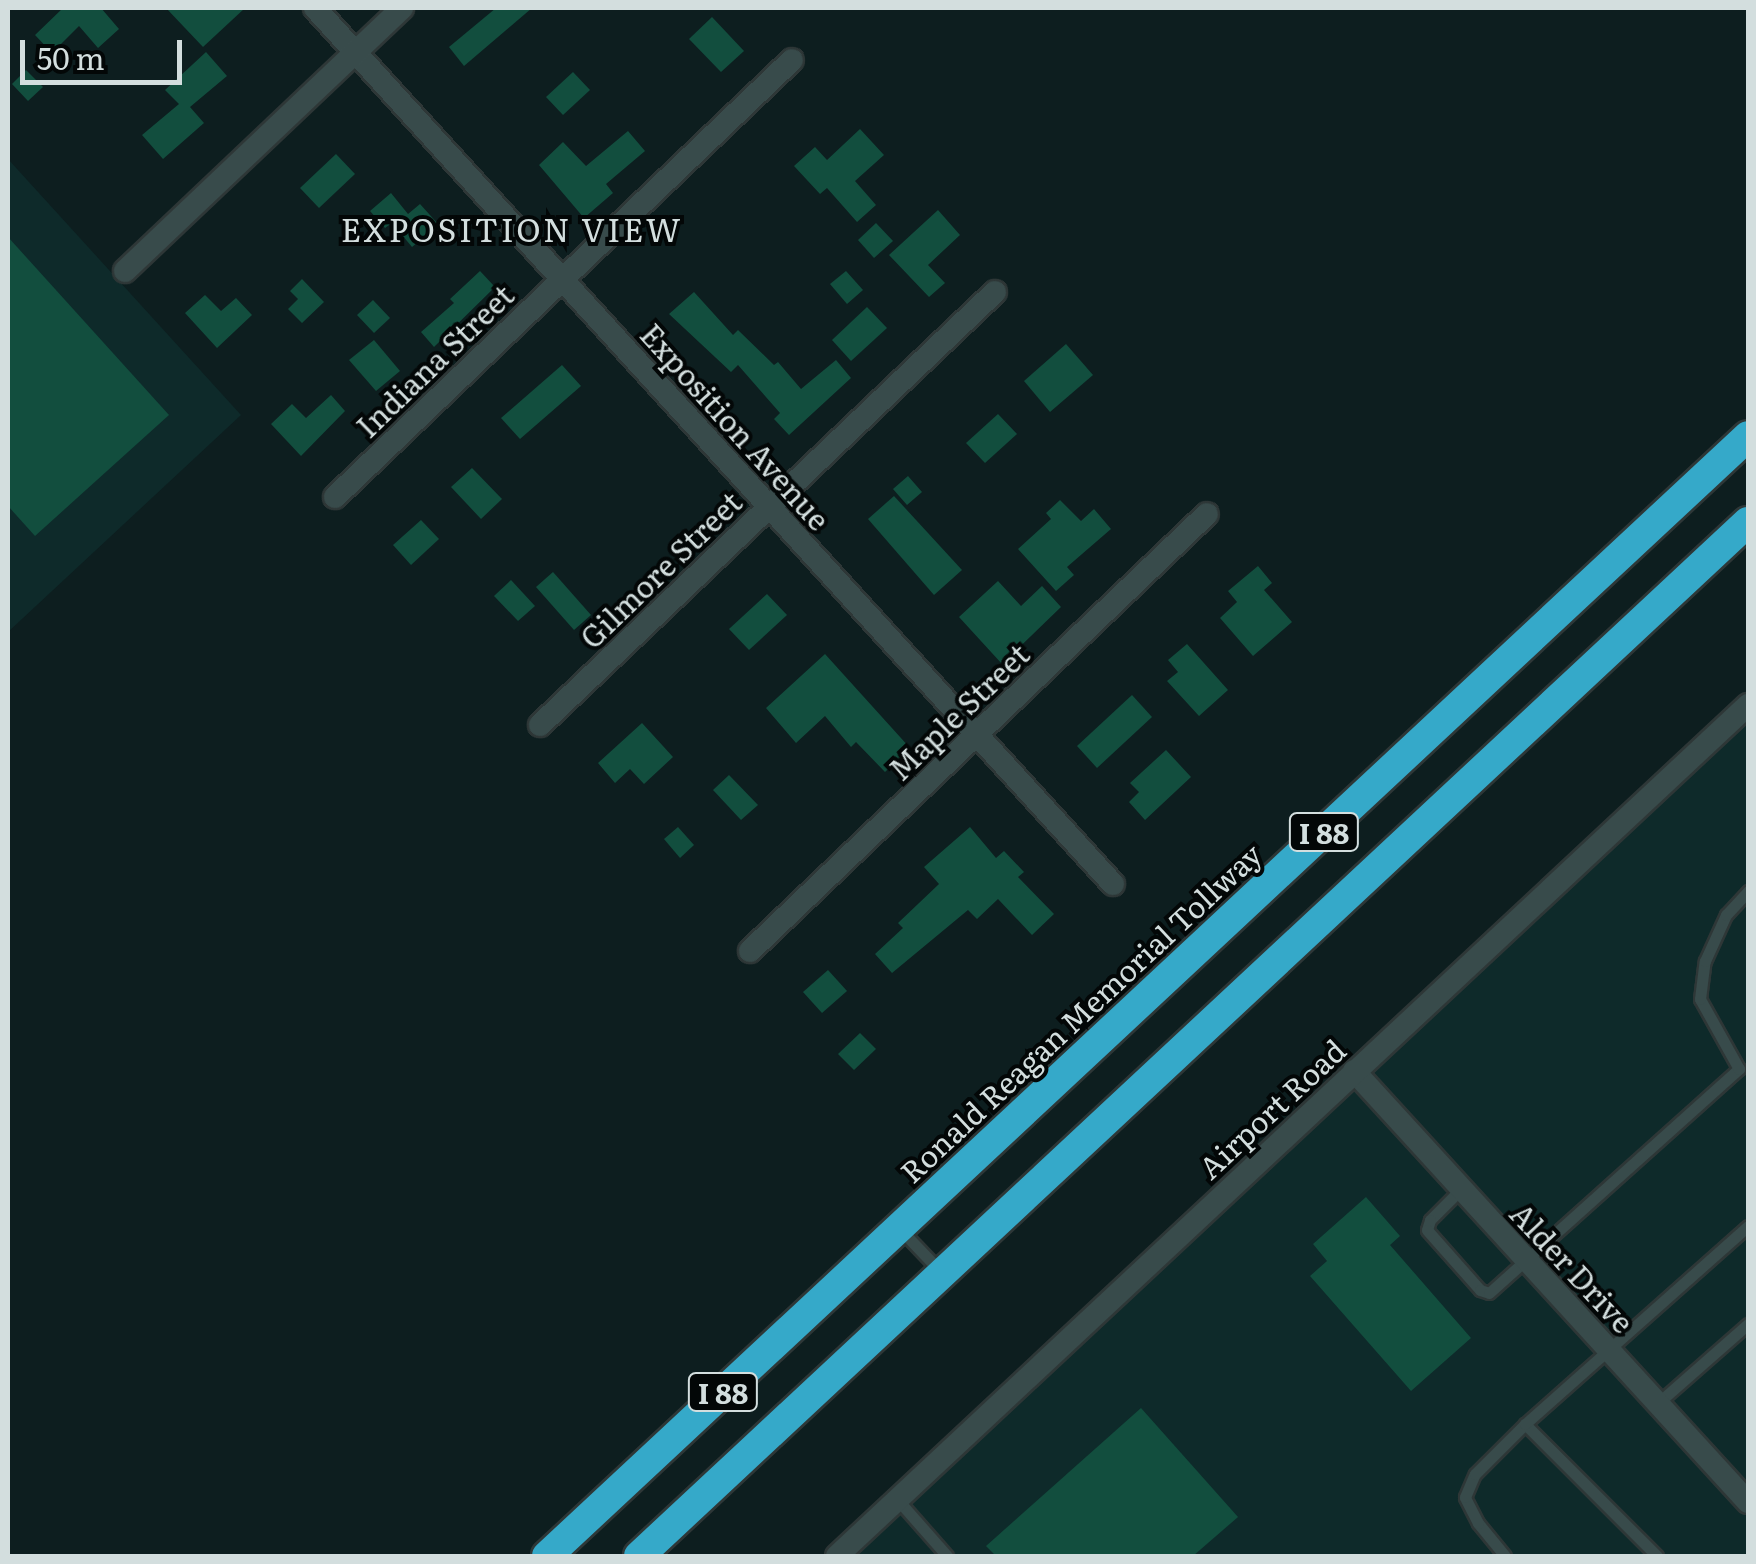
<!DOCTYPE html>
<html>
<head>
<meta charset="utf-8">
<style>
	body { margin:0 }
	#map { position:relative; width:1756px; height:1564px; overflow:hidden; background:#0d1e1f; font-family:Literata,serif }
	div>[style] { position:absolute }
	.built>* { inset:0; background:#0e2a2a }
	.building>* { inset:0; background:#124e3e }
	.roads { filter:drop-shadow(2px 0 #2e3737) drop-shadow(-2px 0 #2e3737) drop-shadow(0 2px #2e3737) drop-shadow(0 -2px #2e3737) }
	.lane>* { height:11px; margin:-5.5px; padding:0 5.5px; transform-origin:5.5px; border-radius:5.5px; background:#384b4b }
	.street>* { height:22px; margin:-11px; padding:0 11px; transform-origin:11px; border-radius:11px; background:#384b4b }
	.highway>* { height:30px; margin:-15px; padding:0 15px; transform-origin:15px; border-radius:15px; background:#35a9c9 }
	span { translate:-50% -50%; white-space:nowrap; text-align:center; line-height:1.15; -webkit-text-stroke:8px #030707; paint-order:stroke }
	.shield-label span { padding:2px 8px; background:#030707; border:2px solid; border-radius:8px; -webkit-text-stroke-width:0 }
	.shield-label { font-size:28px; color:#d3dede; font-weight:700 }
	.street-label { font-size:30px; color:#d3dede }
	.neighbourhood-label { font-size:32px; color:#d3dede; letter-spacing:2.5px }
	.frame { position:absolute; inset:0; border:10px solid #d3dede; pointer-events:none }
	.scale { position:absolute; left:20px; top:40px; width:162px; height:45px; box-sizing:border-box; border:5px solid #d3dede; border-top:0; padding-left:12px; font-size:30px; line-height:35px; white-space:nowrap; color:#d3dede; -webkit-text-stroke:8px #030707; paint-order:stroke }
</style>
</head>
<body>
<div id="map">
	<div class="built">
		<div style="clip-path:polygon(8px 159px,241px 415px,8px 632px)"></div>
		<div style="clip-path:polygon(1748px 718px,1748px 1556px,856px 1556px,1378px 1064px)"></div>
	</div>
	<div class="building">
		<div style="clip-path:polygon(63px 8px,101px 8px,119px 29px,98px 48px,79px 26px,52px 53px,35px 35px)"></div>
		<div style="clip-path:polygon(166px 8px,245px 8px,203px 47px)"></div>
		<div style="clip-path:polygon(496px 8px,532px 8px,464px 66px,449px 47px)"></div>
		<div style="clip-path:polygon(712px 17px,744px 51px,721px 72px,689px 39px)"></div>
		<div style="clip-path:polygon(206px 52px,227px 76px,190px 107px,204px 123px,163px 159px,142px 135px,179px 104px,165px 90px)"></div>
		<div style="clip-path:polygon(26px 70px,43px 87px,28px 101px,12px 84px)"></div>
		<div style="clip-path:polygon(573px 72px,590px 90px,563px 115px,546px 97px)"></div>
		<div style="clip-path:polygon(860px 129px,884px 155px,855px 181px,876px 205px,857px 222px,827px 188px,820px 194px,794px 166px,815px 147px,827px 160px)"></div>
		<div style="clip-path:polygon(628px 131px,645px 151px,606px 184px,613px 193px,584px 218px,539px 165px,563px 142px,586px 166px)"></div>
		<div style="clip-path:polygon(336px 154px,355px 174px,319px 208px,300px 188px)"></div>
		<div style="clip-path:polygon(391px 193px,408px 214px,420px 204px,439px 225px,412px 247px,392px 223px,385px 228px,370px 211px)"></div>
		<div style="clip-path:polygon(938px 210px,960px 235px,928px 265px,945px 283px,929px 297px,889px 255px)"></div>
		<div style="clip-path:polygon(876px 223px,893px 241px,874px 258px,858px 240px)"></div>
		<div style="clip-path:polygon(8px 237px,169px 415px,35px 536px,8px 506px)"></div>
		<div style="clip-path:polygon(480px 271px,495px 287px,434px 347px,421px 332px,454px 303px,450px 299px)"></div>
		<div style="clip-path:polygon(846px 271px,863px 290px,847px 304px,830px 284px)"></div>
		<div style="clip-path:polygon(302px 279px,324px 302px,302px 323px,288px 309px,298px 299px,290px 291px)"></div>
		<div style="clip-path:polygon(694px 292px,733px 335px,738px 330px,774px 365px,778px 362px,801px 389px,836px 360px,851px 378px,789px 435px,774px 419px,780px 413px,738px 365px,731px 372px,669px 314px)"></div>
		<div style="clip-path:polygon(205px 295px,221px 311px,236px 298px,252px 315px,217px 348px,185px 313px)"></div>
		<div style="clip-path:polygon(373px 300px,390px 318px,374px 333px,357px 315px)"></div>
		<div style="clip-path:polygon(867px 307px,887px 328px,851px 361px,832px 340px)"></div>
		<div style="clip-path:polygon(374px 340px,400px 371px,376px 391px,349px 360px)"></div>
		<div style="clip-path:polygon(1066px 344px,1093px 375px,1050px 412px,1024px 381px)"></div>
		<div style="clip-path:polygon(562px 365px,581px 386px,520px 439px,501px 418px)"></div>
		<div style="clip-path:polygon(331px 395px,345px 411px,301px 456px,271px 424px,292px 404px,306px 418px)"></div>
		<div style="clip-path:polygon(998px 414px,1017px 434px,985px 463px,966px 443px)"></div>
		<div style="clip-path:polygon(472px 468px,502px 499px,481px 519px,451px 487px)"></div>
		<div style="clip-path:polygon(908px 476px,922px 492px,907px 505px,893px 489px)"></div>
		<div style="clip-path:polygon(894px 496px,962px 570px,934px 595px,868px 519px)"></div>
		<div style="clip-path:polygon(1060px 500px,1081px 521px,1094px 509px,1111px 529px,1067px 567px,1074px 575px,1056px 591px,1018px 549px,1051px 519px,1046px 513px)"></div>
		<div style="clip-path:polygon(421px 520px,439px 539px,411px 565px,393px 545px)"></div>
		<div style="clip-path:polygon(1258px 566px,1272px 583px,1264px 590px,1292px 622px,1253px 656px,1220px 618px,1237px 602px,1228px 591px)"></div>
		<div style="clip-path:polygon(553px 572px,591px 615px,574px 630px,536px 587px)"></div>
		<div style="clip-path:polygon(511px 580px,535px 606px,518px 621px,494px 596px)"></div>
		<div style="clip-path:polygon(998px 581px,1021px 606px,1042px 586px,1061px 607px,1002px 664px,959px 617px)"></div>
		<div style="clip-path:polygon(767px 594px,787px 615px,749px 650px,729px 629px)"></div>
		<div style="clip-path:polygon(1187px 644px,1228px 690px,1199px 716px,1167px 681px,1178px 672px,1168px 660px)"></div>
		<div style="clip-path:polygon(825px 654px,910px 748px,885px 772px,856px 742px,851px 747px,825px 716px,796px 743px,766px 708px)"></div>
		<div style="clip-path:polygon(1132px 695px,1152px 717px,1097px 768px,1077px 746px)"></div>
		<div style="clip-path:polygon(642px 723px,673px 757px,644px 784px,630px 769px,615px 783px,598px 763px)"></div>
		<div style="clip-path:polygon(1166px 750px,1191px 777px,1145px 820px,1129px 802px,1139px 792px,1130px 783px)"></div>
		<div style="clip-path:polygon(729px 775px,758px 805px,741px 820px,713px 790px)"></div>
		<div style="clip-path:polygon(678px 827px,694px 845px,680px 858px,664px 839px)"></div>
		<div style="clip-path:polygon(970px 827px,996px 858px,1004px 851px,1024px 872px,1018px 877px,1054px 914px,1032px 935px,998px 899px,977px 919px,968px 910px,892px 973px,875px 954px,903px 928px,898px 923px,939px 884px,924px 867px)"></div>
		<div style="clip-path:polygon(828px 970px,847px 991px,822px 1013px,803px 992px)"></div>
		<div style="clip-path:polygon(860px 1033px,876px 1049px,854px 1070px,838px 1054px)"></div>
		<div style="clip-path:polygon(1366px 1197px,1400px 1236px,1390px 1245px,1471px 1338px,1411px 1391px,1310px 1276px,1327px 1261px,1313px 1244px)"></div>
		<div style="clip-path:polygon(1141px 1408px,1238px 1517px,1193px 1556px,996px 1556px,986px 1546px)"></div>
	</div>
	<div class="roads">
		<div class="lane">
			<div style="left:1461px;top:1189px;width:44px;rotate:135deg"></div>
			<div style="left:1430px;top:1220px;width:10px;rotate:107deg"></div>
			<div style="left:1427px;top:1230px;width:80px;rotate:48.5deg"></div>
			<div style="left:1480px;top:1290px;width:9px;rotate:18deg"></div>
			<div style="left:1489px;top:1293px;width:336px;rotate:-41.9deg"></div>
			<div style="left:1739px;top:1069px;width:80px;rotate:-119.1deg"></div>
			<div style="left:1700px;top:999px;width:38px;rotate:-83deg"></div>
			<div style="left:1705px;top:961px;width:51px;rotate:-65.5deg"></div>
			<div style="left:1726px;top:915px;width:33px;rotate:-47deg"></div>
			<div style="left:899px;top:1228px;width:61px;rotate:46.3deg"></div>
			<div style="left:1658px;top:1403px;width:120px;rotate:-41.3deg"></div>
			<div style="left:897px;top:1499px;width:76px;rotate:48.7deg"></div>
			<div style="left:1505px;top:1556px;width:43px;rotate:-129.3deg"></div>
			<div style="left:1478px;top:1523px;width:29px;rotate:-117deg"></div>
			<div style="left:1465px;top:1497px;width:25px;rotate:-67deg"></div>
			<div style="left:1475px;top:1474px;width:71px;rotate:-45deg"></div>
			<div style="left:1657px;top:1556px;width:187px;rotate:-135deg"></div>
			<div style="left:1525px;top:1424px;width:298px;rotate:-41.6deg"></div>
		</div>
		<div class="street">
			<div style="left:315px;top:8px;width:1185px;rotate:47.67deg"></div>
			<div style="left:125px;top:271px;width:382px;rotate:-43.5deg"></div>
			<div style="left:335px;top:497px;width:632px;rotate:-43.72deg"></div>
			<div style="left:540px;top:725px;width:628px;rotate:-43.58deg"></div>
			<div style="left:750px;top:951px;width:632px;rotate:-43.72deg"></div>
			<div style="left:1354px;top:1071px;width:584px;rotate:47.57deg"></div>
			<div style="left:837px;top:1556px;width:1247px;rotate:-43.05deg"></div>
		</div>
		<div class="highway">
			<div style="left:547px;top:1556px;width:1642px;rotate:-43deg"></div>
			<div style="left:639px;top:1556px;width:1516px;rotate:-43deg"></div>
		</div>
	</div>
	<div class="shield-label">
		<span style="left:1324px;top:832px">I 88</span>
		<span style="left:723px;top:1392px">I 88</span>
	</div>
	<div class="street-label">
		<span style="left:434px;top:360px;rotate:-44deg">Indiana Street</span>
		<span style="left:736px;top:426px;rotate:48deg">Exposition Avenue</span>
		<span style="left:660px;top:569px;rotate:-44deg">Gilmore Street</span>
		<span style="left:958px;top:711px;rotate:-44deg">Maple Street</span>
		<span style="left:1080px;top:1012px;rotate:-43deg">Ronald Reagan Memorial Tollway</span>
		<span style="left:1271px;top:1108px;rotate:-43deg">Airport Road</span>
		<span style="left:1573px;top:1267px;rotate:47deg">Alder Drive</span>
	</div>
	<div class="neighbourhood-label">
		<span style="left:512px;top:228px">EXPOSITION VIEW</span>
	</div>
	<div class="frame"></div>
	<div class="scale">50 m</div>
</div>
</body>
</html>
